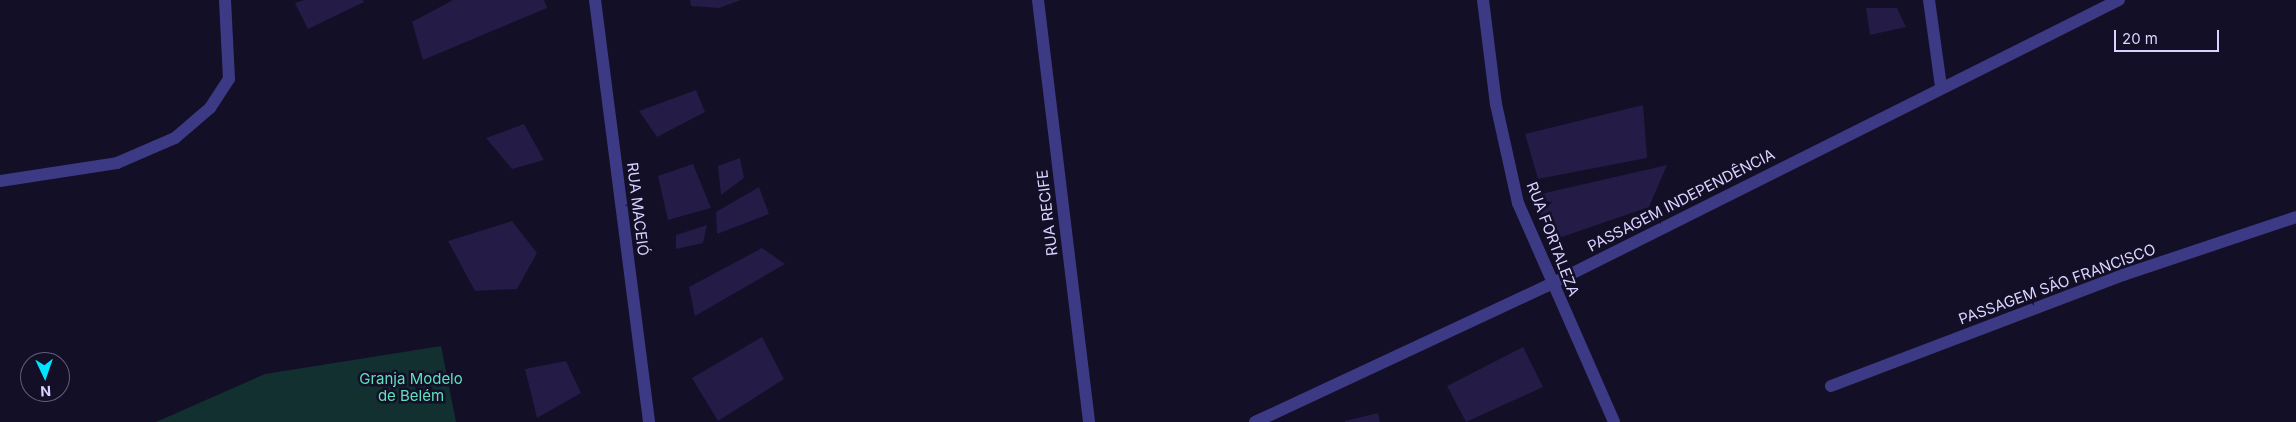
<!DOCTYPE html>
<html>
<head>
<meta charset="utf-8">
<style>
	body { margin:0 }
	#map { position:relative; width:2296px; height:422px; overflow:hidden; background:#130f26; font-family:Inter,sans-serif }
	div>[style] { position:absolute }
	.green>* { inset:0; background:#12302f }
	.building>* { inset:0; background:#241b47 }
	.minor>* { height:12px; margin:-6px; padding:0 6px; transform-origin:6px; border-radius:6px; background:#3d3a85 }
	.tertiary>* { height:12px; margin:-6px; padding:0 6px; transform-origin:6px; border-radius:6px; background:#3d3a85 }
	span { translate:-50% -50%; white-space:nowrap; text-align:center; line-height:1.15; -webkit-text-stroke:5px #130f26; paint-order:stroke }
	.street-label { font-size:15px; color:#d9d4ff }
	.park-label { font-size:15px; color:#5fe0c0 }
	.north { position:absolute; left:20px; top:352px; width:50px; height:50px; box-sizing:border-box; background:#130f26; border:1px solid #625e7d; border-radius:50%; rotate:177deg; font-size:14px; font-weight:700; line-height:20px; text-align:center; color:#d9d4ff }
	.north::after { content:''; display:block; margin:auto; width:18px; height:22px; background:#00e5ff; clip-path:polygon(50% 0,100% 100%,50% 72%,0 100%) }
	.scale { position:absolute; left:2114px; top:30px; width:105px; height:22px; box-sizing:border-box; border:2px solid #d9d4ff; border-top:0; padding-left:6px; font-size:15px; line-height:18px; white-space:nowrap; color:#d9d4ff; -webkit-text-stroke:4px #130f26; paint-order:stroke }
</style>
</head>
<body>
<div id="map">
	<div class="green">
		<div style="clip-path:polygon(441px 346px,456px 422px,156px 422px,265px 374px)"></div>
	</div>
	<div class="building">
		<div style="clip-path:polygon(304px 0,363px 0,364px 2px,308px 29px,295px 3px)"></div>
		<div style="clip-path:polygon(453px 0,544px 0,547px 8px,423px 60px,412px 22px)"></div>
		<div style="clip-path:polygon(690px 0,741px 0,719px 8px,691px 6px)"></div>
		<div style="clip-path:polygon(1866px 8px,1897px 8px,1906px 27px,1870px 35px)"></div>
		<div style="clip-path:polygon(696px 90px,705px 112px,657px 137px,639px 111px)"></div>
		<div style="clip-path:polygon(1643px 105px,1647px 158px,1538px 179px,1525px 134px)"></div>
		<div style="clip-path:polygon(524px 124px,544px 160px,512px 169px,486px 138px)"></div>
		<div style="clip-path:polygon(740px 158px,744px 178px,721px 195px,718px 166px)"></div>
		<div style="clip-path:polygon(693px 164px,711px 208px,668px 220px,658px 176px)"></div>
		<div style="clip-path:polygon(1667px 165px,1649px 207px,1553px 240px,1532px 196px)"></div>
		<div style="clip-path:polygon(759px 187px,769px 214px,717px 234px,716px 212px)"></div>
		<div style="clip-path:polygon(512px 221px,537px 253px,517px 289px,475px 291px,448px 241px)"></div>
		<div style="clip-path:polygon(707px 225px,703px 243px,676px 249px,676px 235px)"></div>
		<div style="clip-path:polygon(762px 248px,785px 264px,695px 316px,689px 287px)"></div>
		<div style="clip-path:polygon(762px 337px,784px 379px,718px 421px,692px 378px)"></div>
		<div style="clip-path:polygon(1523px 347px,1543px 387px,1466px 422px,1447px 386px)"></div>
		<div style="clip-path:polygon(566px 361px,581px 393px,537px 418px,525px 369px)"></div>
		<div style="clip-path:polygon(1378px 413px,1380px 422px,1345px 422px,1345px 421px)"></div>
	</div>
	<div class="minor">
		<div style="left:595px;top:0;width:425px;rotate:82.7deg"></div>
		<div style="left:1038px;top:0;width:425px;rotate:83.1deg"></div>
		<div style="left:1483px;top:0;width:105px;rotate:82.9deg"></div>
		<div style="left:1496px;top:104px;width:101px;rotate:77.5deg"></div>
		<div style="left:1518px;top:203px;width:239px;rotate:66.3deg"></div>
		<div style="left:1929px;top:0;width:88px;rotate:82.1deg"></div>
		<div style="left:1831px;top:386px;width:312px;rotate:-20.8deg"></div>
		<div style="left:2123px;top:275px;width:182px;rotate:-18.5deg"></div>
		<div style="left:1255px;top:422px;width:327px;rotate:-25deg"></div>
		<div style="left:1551px;top:284px;width:635px;rotate:-26.57deg"></div>
	</div>
	<div class="tertiary">
		<div style="left:0;top:181px;width:118px;rotate:-8.7deg"></div>
		<div style="left:117px;top:163px;width:63px;rotate:-23.3deg"></div>
		<div style="left:175px;top:138px;width:46px;rotate:-40.6deg"></div>
		<div style="left:210px;top:108px;width:35px;rotate:-57deg"></div>
		<div style="left:229px;top:79px;width:79px;rotate:-92.9deg"></div>
	</div>
	<div class="street-label">
		<span style="left:1681px;top:200px;rotate:-27deg">PASSAGEM INDEPENDÊNCIA</span>
		<span style="left:638px;top:209px;rotate:83deg">RUA MACEIÓ</span>
		<span style="left:1047px;top:213px;rotate:-97deg">RUA RECIFE</span>
		<span style="left:1553px;top:239px;rotate:69deg">RUA FORTALEZA</span>
		<span style="left:2057px;top:284px;rotate:-20deg">PASSAGEM SÃO FRANCISCO</span>
	</div>
	<div class="park-label">
		<span style="left:411px;top:387px">Granja Modelo<br>de Belém</span>
	</div>
	<div class="north">N</div>
	<div class="scale">20 m</div>
</div>
</body>
</html>
